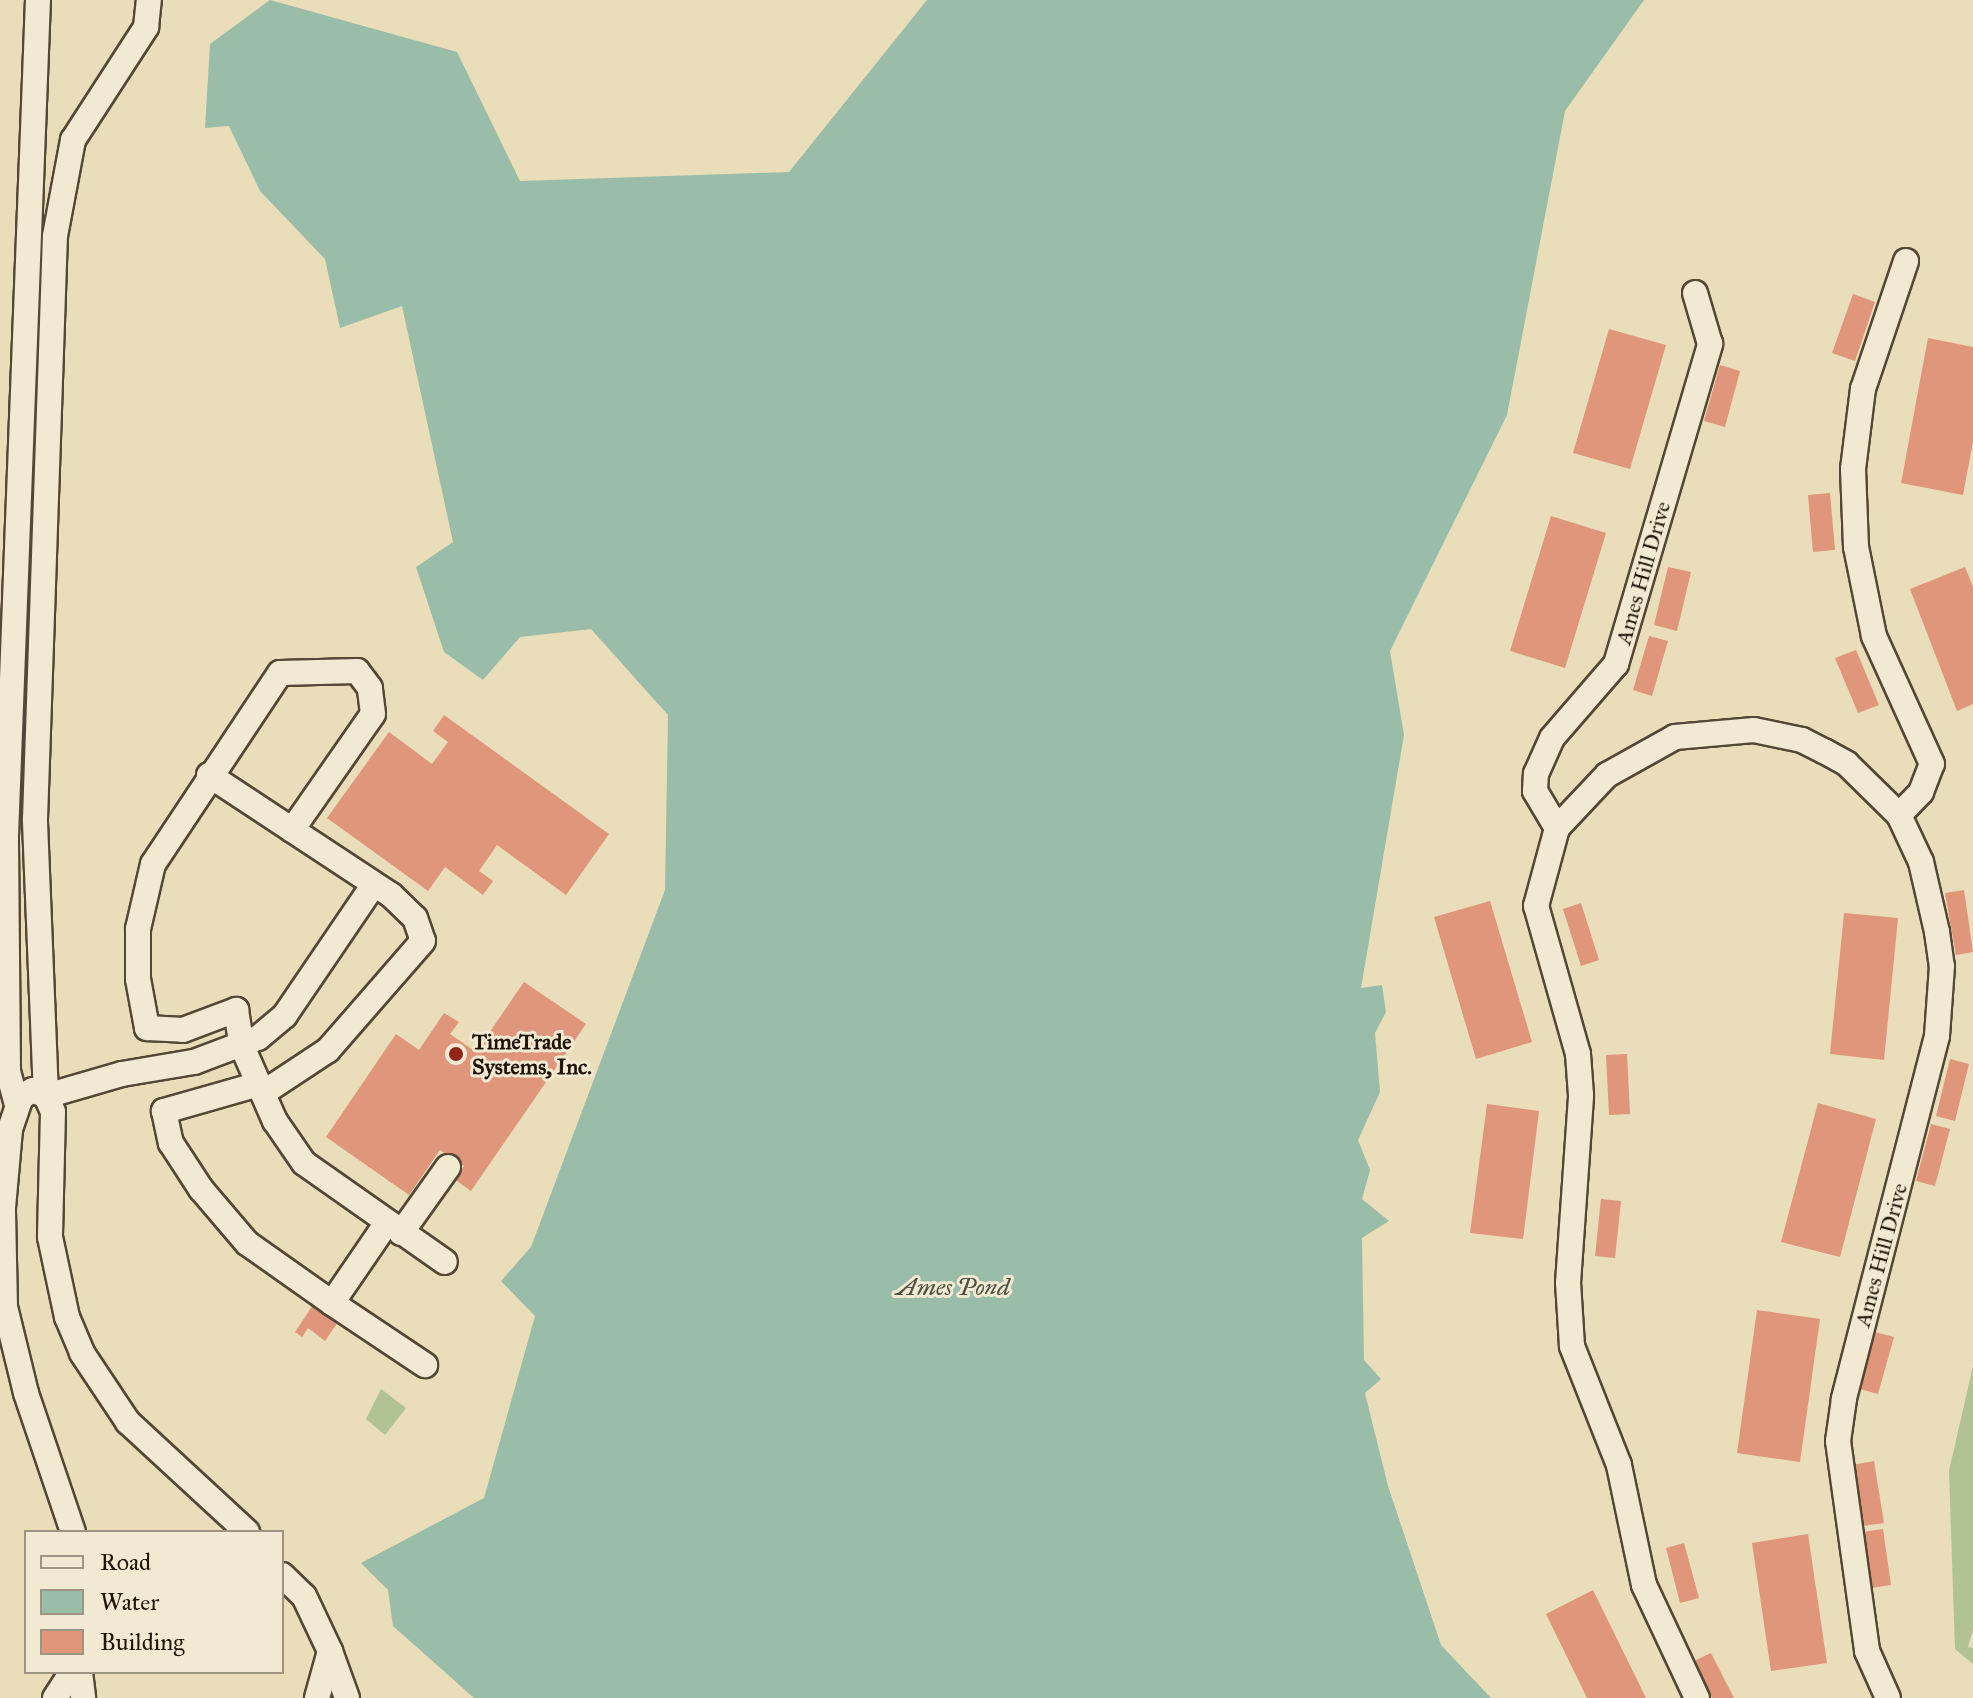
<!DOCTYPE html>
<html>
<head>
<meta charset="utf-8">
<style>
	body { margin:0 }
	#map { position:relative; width:1973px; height:1698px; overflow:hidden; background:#eaddb9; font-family:"IM FELL Great Primer",serif }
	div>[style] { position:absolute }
	.green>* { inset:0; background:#b1c293 }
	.water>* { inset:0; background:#99bda9 }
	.building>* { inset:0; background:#df967b }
	.roads { filter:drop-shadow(2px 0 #534736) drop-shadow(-2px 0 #534736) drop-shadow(0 2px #534736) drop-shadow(0 -2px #534736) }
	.minor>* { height:24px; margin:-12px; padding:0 12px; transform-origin:12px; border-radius:12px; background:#f1e9d2 }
	.dots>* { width:22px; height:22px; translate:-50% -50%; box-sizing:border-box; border:4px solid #f1e9d2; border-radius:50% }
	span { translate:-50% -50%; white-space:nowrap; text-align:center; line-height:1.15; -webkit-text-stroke:6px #f1e9d2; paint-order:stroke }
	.street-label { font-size:22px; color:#21150a }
	.poi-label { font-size:22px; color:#21150a; font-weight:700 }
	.left { translate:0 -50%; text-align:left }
	.water-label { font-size:24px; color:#4b5042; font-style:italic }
	.legend { position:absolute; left:24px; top:1530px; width:260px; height:144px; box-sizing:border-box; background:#f1e9d2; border:2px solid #9e9482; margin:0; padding:10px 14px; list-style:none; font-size:24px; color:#21150a }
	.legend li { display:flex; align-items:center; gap:16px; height:40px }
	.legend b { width:40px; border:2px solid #9e9482 }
</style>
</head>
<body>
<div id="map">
	<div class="green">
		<div style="clip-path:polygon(1973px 1366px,1973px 1630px,1968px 1647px,1973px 1648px,1973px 1664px,1955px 1649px,1949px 1471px)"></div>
		<div style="clip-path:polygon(381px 1389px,406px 1408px,385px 1435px,366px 1419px)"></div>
	</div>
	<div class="water">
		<div style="clip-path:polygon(270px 0,457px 52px,520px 181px,789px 172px,927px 0,1644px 0,1565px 111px,1507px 415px,1390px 651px,1404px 735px,1361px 988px,1382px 985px,1386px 1012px,1375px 1033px,1380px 1092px,1358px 1140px,1370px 1170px,1362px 1199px,1389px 1221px,1362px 1238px,1364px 1360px,1381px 1379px,1365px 1393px,1388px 1486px,1441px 1645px,1491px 1698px,474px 1698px,393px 1626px,388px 1590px,361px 1563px,484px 1498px,535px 1316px,501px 1281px,531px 1247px,665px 890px,668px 715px,591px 629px,520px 637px,483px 680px,444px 652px,416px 567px,453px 542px,402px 306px,340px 328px,325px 259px,260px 191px,229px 126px,205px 128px,210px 44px)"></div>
	</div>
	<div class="building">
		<div style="clip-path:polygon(1853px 294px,1875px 302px,1855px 361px,1832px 353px)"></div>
		<div style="clip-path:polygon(1609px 329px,1666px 345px,1630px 469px,1573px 453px)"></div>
		<div style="clip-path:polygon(1928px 338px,1973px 347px,1973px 442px,1963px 495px,1901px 483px)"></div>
		<div style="clip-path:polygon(1720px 365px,1740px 371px,1725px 427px,1704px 421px)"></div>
		<div style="clip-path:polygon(1830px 493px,1835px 550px,1813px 552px,1808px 495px)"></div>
		<div style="clip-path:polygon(1551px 516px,1606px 533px,1565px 668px,1510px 651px)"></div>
		<div style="clip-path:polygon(1668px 567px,1691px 572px,1677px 631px,1654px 625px)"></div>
		<div style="clip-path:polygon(1965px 567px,1973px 587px,1973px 704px,1957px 711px,1910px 589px)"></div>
		<div style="clip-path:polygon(1649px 636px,1668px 641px,1652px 696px,1633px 690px)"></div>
		<div style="clip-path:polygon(1856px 650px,1879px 705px,1858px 713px,1835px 658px)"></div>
		<div style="clip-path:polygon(444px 715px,609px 834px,566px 895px,497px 845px,479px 871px,493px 881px,483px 895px,445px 867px,428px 891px,327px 818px,389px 732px,432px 764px,448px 742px,433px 731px)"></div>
		<div style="clip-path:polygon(1964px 890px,1973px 952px,1956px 955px,1945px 893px)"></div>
		<div style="clip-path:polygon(1490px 901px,1532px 1042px,1476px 1059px,1434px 917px)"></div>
		<div style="clip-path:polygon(1581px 903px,1599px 960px,1581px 966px,1563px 909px)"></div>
		<div style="clip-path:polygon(1844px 913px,1898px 918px,1884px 1060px,1830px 1054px)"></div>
		<div style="clip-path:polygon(524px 982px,586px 1024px,471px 1191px,454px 1179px,464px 1166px,440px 1150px,409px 1195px,326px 1137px,396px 1034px,419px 1050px,444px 1013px,459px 1022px,450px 1034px,476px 1052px)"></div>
		<div style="clip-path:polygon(1627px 1054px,1630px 1114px,1609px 1115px,1606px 1055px)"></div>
		<div style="clip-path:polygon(1950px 1059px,1969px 1064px,1955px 1121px,1936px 1116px)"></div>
		<div style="clip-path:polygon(1818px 1103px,1876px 1119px,1840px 1257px,1781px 1242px)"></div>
		<div style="clip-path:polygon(1487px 1104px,1539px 1111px,1523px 1239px,1470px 1233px)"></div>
		<div style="clip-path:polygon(1931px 1124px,1950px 1129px,1935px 1186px,1916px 1181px)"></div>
		<div style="clip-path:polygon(1601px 1199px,1621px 1201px,1615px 1258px,1595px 1256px)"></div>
		<div style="clip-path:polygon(313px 1305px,338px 1322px,325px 1341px,308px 1328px,302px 1337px,295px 1332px)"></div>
		<div style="clip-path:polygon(1757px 1310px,1820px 1319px,1800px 1462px,1737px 1453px)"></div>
		<div style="clip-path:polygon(1875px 1332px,1894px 1337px,1878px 1394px,1860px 1389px)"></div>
		<div style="clip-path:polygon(1874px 1461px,1884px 1523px,1862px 1526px,1852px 1465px)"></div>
		<div style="clip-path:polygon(1883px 1529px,1891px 1585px,1871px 1588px,1863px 1532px)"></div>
		<div style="clip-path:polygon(1808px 1534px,1827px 1663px,1771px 1671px,1752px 1543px)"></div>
		<div style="clip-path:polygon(1684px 1543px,1699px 1598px,1680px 1603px,1666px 1548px)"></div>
		<div style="clip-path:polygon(1593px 1590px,1646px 1698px,1587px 1698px,1546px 1614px)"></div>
		<div style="clip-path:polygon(1711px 1653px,1734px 1698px,1712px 1698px,1694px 1661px)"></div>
	</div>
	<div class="roads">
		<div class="minor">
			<div style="left:209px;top:775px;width:218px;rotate:33.4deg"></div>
			<div style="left:391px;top:895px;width:33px;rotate:44deg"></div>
			<div style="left:415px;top:918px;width:24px;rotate:71deg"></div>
			<div style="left:423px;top:941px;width:145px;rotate:131.1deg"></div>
			<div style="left:328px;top:1050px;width:78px;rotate:146.5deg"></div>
			<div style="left:1899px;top:815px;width:32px;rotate:-46deg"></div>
			<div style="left:1921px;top:792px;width:30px;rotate:-69deg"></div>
			<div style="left:1932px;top:764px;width:141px;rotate:-114.4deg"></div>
			<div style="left:1874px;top:636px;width:91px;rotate:-101.4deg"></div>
			<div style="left:1856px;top:547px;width:78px;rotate:-92.2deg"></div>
			<div style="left:1853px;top:469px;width:81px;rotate:-82.9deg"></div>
			<div style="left:1863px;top:389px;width:135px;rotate:-71.4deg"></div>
			<div style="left:1557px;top:828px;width:43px;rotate:-120.7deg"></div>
			<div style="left:1535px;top:791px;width:17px;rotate:-87deg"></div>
			<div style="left:1536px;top:774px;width:39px;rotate:-66deg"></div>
			<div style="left:1552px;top:738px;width:98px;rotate:-49.1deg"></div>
			<div style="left:1616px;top:664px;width:334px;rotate:-73.6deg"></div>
			<div style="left:1710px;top:344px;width:53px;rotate:-106.4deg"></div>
			<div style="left:292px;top:830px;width:141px;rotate:-55.1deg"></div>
			<div style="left:373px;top:714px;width:26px;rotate:-97deg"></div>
			<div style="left:370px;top:688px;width:21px;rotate:-127deg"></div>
			<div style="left:357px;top:671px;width:77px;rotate:178.5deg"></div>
			<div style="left:280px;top:673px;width:229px;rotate:123.6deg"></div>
			<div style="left:153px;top:864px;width:67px;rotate:103deg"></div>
			<div style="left:138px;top:929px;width:50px;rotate:90deg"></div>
			<div style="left:138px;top:979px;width:50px;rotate:79.6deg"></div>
			<div style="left:147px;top:1028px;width:36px;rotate:3deg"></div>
			<div style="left:183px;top:1030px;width:57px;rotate:-20.7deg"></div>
			<div style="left:236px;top:1010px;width:36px;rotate:81deg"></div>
			<div style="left:242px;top:1046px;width:82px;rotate:66.3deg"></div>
			<div style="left:275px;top:1121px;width:51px;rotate:55.4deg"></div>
			<div style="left:304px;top:1163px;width:172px;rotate:35.1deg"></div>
			<div style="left:259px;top:1084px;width:99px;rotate:164.1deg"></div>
			<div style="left:164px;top:1111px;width:33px;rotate:78deg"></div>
			<div style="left:171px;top:1143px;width:55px;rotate:56.9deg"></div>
			<div style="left:201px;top:1189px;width:71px;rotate:49.6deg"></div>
			<div style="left:247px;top:1243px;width:104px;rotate:35.2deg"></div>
			<div style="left:332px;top:1303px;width:96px;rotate:-55.6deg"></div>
			<div style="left:46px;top:1096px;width:277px;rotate:-92.3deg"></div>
			<div style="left:35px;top:819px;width:583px;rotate:-88.04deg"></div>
			<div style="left:55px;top:236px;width:98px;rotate:-79.4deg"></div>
			<div style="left:73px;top:140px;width:135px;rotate:-57.1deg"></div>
			<div style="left:146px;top:27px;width:27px;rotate:-84deg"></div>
			<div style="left:46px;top:1096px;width:79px;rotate:-16.1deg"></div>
			<div style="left:122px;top:1074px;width:73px;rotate:-9.5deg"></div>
			<div style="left:194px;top:1062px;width:68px;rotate:-20.6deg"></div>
			<div style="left:258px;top:1038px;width:35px;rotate:-40deg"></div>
			<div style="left:285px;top:1015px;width:158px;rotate:-55.8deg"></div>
			<div style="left:17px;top:1105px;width:35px;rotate:-105deg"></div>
			<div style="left:8px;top:1071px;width:235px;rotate:-90.5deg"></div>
			<div style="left:6px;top:836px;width:837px;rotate:-87.81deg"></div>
			<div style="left:401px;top:1233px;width:81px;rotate:-54.5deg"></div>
			<div style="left:332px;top:1303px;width:112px;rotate:33.7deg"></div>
			<div style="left:73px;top:1532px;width:147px;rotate:-108.7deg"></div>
			<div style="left:26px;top:1393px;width:89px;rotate:-103.7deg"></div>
			<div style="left:5px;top:1307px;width:99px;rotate:-91.2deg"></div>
			<div style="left:3px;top:1208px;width:79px;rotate:-84.9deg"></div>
			<div style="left:10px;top:1129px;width:34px;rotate:-71deg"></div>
			<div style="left:21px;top:1097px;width:14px;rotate:-30deg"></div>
			<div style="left:33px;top:1090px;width:14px;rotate:25deg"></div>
			<div style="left:46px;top:1096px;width:17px;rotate:66deg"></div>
			<div style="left:53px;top:1112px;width:125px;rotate:91.4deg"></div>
			<div style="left:50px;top:1237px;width:82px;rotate:78deg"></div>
			<div style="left:67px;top:1317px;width:39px;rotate:67deg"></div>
			<div style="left:82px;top:1353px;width:83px;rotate:56.3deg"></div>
			<div style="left:128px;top:1422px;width:162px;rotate:42.7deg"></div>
			<div style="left:282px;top:1575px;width:30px;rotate:44deg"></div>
			<div style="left:304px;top:1596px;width:61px;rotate:64.7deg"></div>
			<div style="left:330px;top:1651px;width:49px;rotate:105.5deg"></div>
			<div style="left:330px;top:1651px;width:50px;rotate:70.1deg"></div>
			<div style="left:80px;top:1672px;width:26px;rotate:83deg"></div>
			<div style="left:55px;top:1698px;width:31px;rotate:-57deg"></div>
			<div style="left:1697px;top:1698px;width:125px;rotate:-115.1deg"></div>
			<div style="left:1644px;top:1585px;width:123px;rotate:-101.8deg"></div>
			<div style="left:1619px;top:1465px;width:128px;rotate:-111.6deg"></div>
			<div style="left:1572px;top:1346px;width:63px;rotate:-93.6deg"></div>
			<div style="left:1568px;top:1283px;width:188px;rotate:-86deg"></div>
			<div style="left:1581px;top:1095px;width:41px;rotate:-94.2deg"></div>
			<div style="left:1578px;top:1054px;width:154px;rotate:-105.8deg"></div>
			<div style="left:1536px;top:906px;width:81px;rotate:-74.9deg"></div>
			<div style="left:1557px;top:828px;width:73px;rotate:-46.7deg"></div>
			<div style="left:1607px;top:775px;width:78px;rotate:-29.2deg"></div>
			<div style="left:1675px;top:737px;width:79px;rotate:-5.1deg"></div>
			<div style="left:1754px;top:730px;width:49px;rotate:11.8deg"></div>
			<div style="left:1802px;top:740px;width:25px;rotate:27deg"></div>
			<div style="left:1824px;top:751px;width:26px;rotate:29deg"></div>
			<div style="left:1847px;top:764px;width:73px;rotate:44.4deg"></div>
			<div style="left:1899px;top:815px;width:52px;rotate:64.9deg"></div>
			<div style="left:1921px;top:862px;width:72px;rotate:77.1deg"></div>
			<div style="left:1937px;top:932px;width:34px;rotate:82deg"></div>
			<div style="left:1942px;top:966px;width:70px;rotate:94.1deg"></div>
			<div style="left:1937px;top:1036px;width:375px;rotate:104.4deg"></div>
			<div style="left:1844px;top:1399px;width:42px;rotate:98.1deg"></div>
			<div style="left:1838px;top:1441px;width:212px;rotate:82.1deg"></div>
			<div style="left:1867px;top:1651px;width:51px;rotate:65.9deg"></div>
		</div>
	</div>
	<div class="dots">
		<div style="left:456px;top:1054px;background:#8f2418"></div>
	</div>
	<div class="street-label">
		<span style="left:1643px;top:573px;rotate:-74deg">Ames Hill Drive</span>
		<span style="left:1881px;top:1255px;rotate:-75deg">Ames Hill Drive</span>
	</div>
	<div class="poi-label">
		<span class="left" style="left:472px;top:1054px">TimeTrade<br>Systems, Inc.</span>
	</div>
	<div class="water-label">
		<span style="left:953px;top:1288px">Ames Pond</span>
	</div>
	<ul class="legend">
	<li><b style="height:10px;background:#f1e9d2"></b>Road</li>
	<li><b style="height:22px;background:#99bda9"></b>Water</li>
	<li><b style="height:22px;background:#df967b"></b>Building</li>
	</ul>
</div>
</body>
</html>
